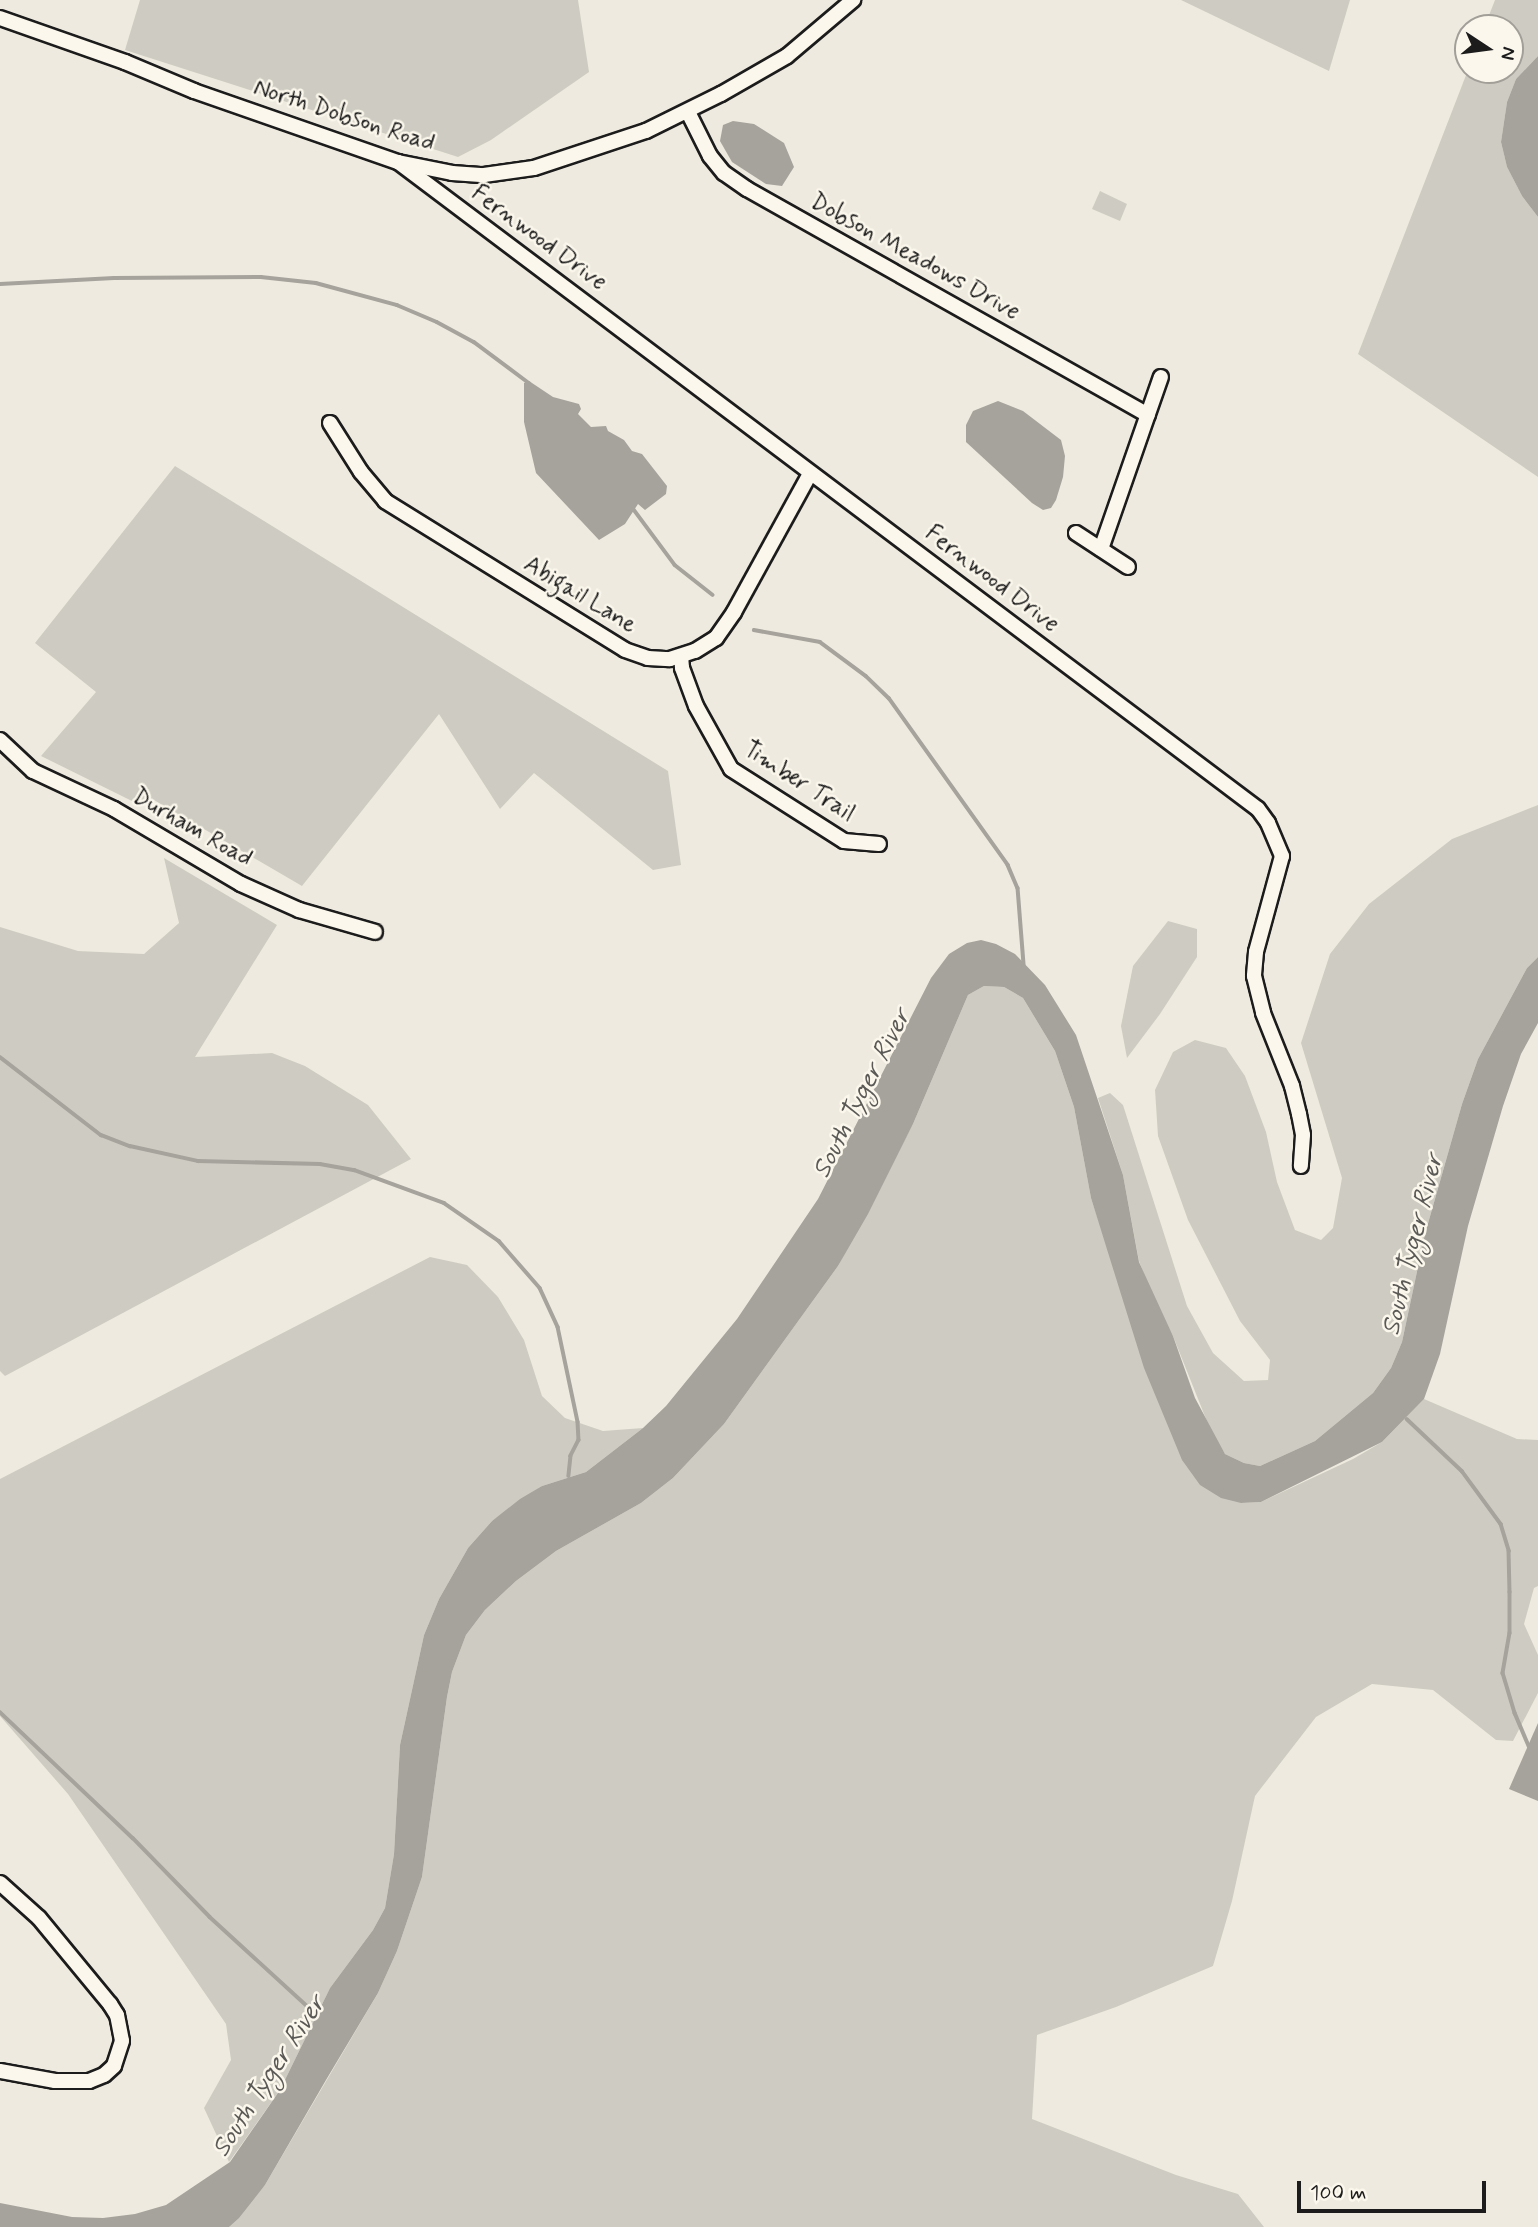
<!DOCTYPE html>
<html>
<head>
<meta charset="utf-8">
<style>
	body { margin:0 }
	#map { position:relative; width:1538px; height:2227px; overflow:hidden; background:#eeeadf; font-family:Mynerve,sans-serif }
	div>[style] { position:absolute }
	.green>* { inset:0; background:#ceccc2 }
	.water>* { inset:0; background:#a6a39d }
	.stream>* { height:3.5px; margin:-1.75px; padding:0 1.75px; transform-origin:1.75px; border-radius:1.75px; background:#a6a39d }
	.roads { filter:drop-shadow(2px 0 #1c1c1c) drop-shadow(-2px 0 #1c1c1c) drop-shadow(0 2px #1c1c1c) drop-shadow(0 -2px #1c1c1c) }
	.street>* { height:14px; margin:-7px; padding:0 7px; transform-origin:7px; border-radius:7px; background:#fbf7ec }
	span { translate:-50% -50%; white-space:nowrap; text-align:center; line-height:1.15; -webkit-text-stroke:5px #fbf7ec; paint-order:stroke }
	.street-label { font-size:24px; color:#1c1c1c }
	.water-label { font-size:26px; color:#5a5956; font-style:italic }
	.north { position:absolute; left:1454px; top:14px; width:70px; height:70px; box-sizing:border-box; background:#fbf7ec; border:2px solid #a29f99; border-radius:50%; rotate:103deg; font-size:19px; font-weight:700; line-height:28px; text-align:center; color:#1c1c1c }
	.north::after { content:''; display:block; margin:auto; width:24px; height:32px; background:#1c1c1c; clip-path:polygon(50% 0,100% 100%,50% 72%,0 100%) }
	.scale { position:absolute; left:1297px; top:2181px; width:189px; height:32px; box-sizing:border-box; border:4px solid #1c1c1c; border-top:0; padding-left:9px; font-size:21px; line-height:24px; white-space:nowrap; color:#1c1c1c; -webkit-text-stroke:5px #fbf7ec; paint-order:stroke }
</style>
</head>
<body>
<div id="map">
	<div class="green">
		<div style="clip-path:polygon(140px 0,578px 0,589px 72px,491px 140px,458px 157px,125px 50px)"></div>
		<div style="clip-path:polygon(1181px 0,1350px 0,1329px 71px)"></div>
		<div style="clip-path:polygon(1495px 0,1538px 0,1538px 56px,1516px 79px,1507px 102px,1501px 142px,1507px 167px,1522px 196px,1538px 217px,1538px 477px,1358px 354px,1468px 70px,1510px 70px,1510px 28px,1484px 28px)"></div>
		<div style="clip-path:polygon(1100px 191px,1127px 204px,1120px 221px,1092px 209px)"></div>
		<div style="clip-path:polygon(175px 466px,668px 771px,681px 865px,653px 870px,534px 773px,500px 809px,439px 714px,302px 886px,154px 800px,134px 802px,41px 756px,96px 692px,35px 643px)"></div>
		<div style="clip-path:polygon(1538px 805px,1538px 957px,1527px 968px,1478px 1059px,1462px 1104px,1425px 1234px,1402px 1342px,1391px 1368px,1373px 1393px,1315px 1441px,1260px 1466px,1244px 1463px,1225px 1454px,1212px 1434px,1173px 1336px,1151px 1293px,1139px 1261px,1123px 1175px,1098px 1098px,1110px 1093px,1123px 1105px,1187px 1306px,1213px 1353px,1244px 1381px,1268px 1380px,1270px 1360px,1240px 1321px,1188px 1220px,1158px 1136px,1155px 1090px,1173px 1052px,1195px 1040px,1226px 1048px,1245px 1076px,1266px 1132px,1277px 1182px,1295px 1230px,1321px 1240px,1333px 1228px,1342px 1178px,1301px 1043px,1330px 954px,1369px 904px,1452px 839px)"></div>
		<div style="clip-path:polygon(164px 858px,277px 925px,195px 1057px,272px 1053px,305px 1066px,368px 1105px,411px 1159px,5px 1376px,0 1371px,0 927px,78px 951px,144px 954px,179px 923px)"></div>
		<div style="clip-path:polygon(1168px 921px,1197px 929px,1197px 957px,1160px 1014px,1127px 1058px,1121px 1026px,1133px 966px)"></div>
		<div style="clip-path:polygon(984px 986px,1004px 987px,1023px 998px,1055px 1051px,1074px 1107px,1091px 1198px,1118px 1279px,1241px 1503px,1261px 1502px,1353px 1459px,1382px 1442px,1424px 1399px,1517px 1439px,1538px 1440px,1538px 1586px,1534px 1588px,1524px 1624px,1538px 1655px,1538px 1693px,1513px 1741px,1496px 1740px,1433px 1690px,1372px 1684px,1316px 1717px,1255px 1796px,1232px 1901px,1213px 1966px,1116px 2007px,1037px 2035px,1032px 2119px,1176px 2175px,1238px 2194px,1264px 2227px,229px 2227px,265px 2185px,378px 1993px,397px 1951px,422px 1877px,447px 1697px,452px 1672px,466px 1635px,485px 1610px,516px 1581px,556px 1551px,641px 1503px,673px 1478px,724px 1424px,838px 1266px,913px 1124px,968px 995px)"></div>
		<div style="clip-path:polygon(430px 1257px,467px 1265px,498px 1297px,524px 1340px,542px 1396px,565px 1418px,603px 1431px,643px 1428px,586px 1472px,542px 1486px,492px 1521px,468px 1548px,439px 1599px,424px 1635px,400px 1745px,394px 1854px,385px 1908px,373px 1930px,330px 1988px,280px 2090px,229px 2162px,204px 2108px,231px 2060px,226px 2024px,68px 1794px,0 1716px,0 1479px)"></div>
	</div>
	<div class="water">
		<div style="clip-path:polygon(1538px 56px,1538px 217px,1522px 196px,1507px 167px,1501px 142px,1507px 102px,1516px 79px)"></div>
		<div style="clip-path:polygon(733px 121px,754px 124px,784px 143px,794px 167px,782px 186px,766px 184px,732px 162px,720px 141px,723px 125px)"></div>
		<div style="clip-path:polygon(529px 381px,553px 397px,579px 404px,581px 409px,578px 414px,591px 427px,606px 426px,608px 431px,624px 440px,632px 451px,642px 454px,667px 486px,666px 494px,645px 510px,638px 504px,625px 524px,599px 540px,536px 473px,524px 422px,524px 383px)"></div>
		<div style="clip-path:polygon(998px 401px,1023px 411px,1061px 440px,1065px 456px,1063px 477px,1056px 500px,1051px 508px,1043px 510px,1032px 503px,966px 442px,966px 425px,973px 411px)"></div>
		<div style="clip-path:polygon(981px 940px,996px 944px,1015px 954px,1045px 985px,1076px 1035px,1123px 1175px,1139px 1262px,1173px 1336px,1195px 1398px,1225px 1454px,1244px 1463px,1260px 1466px,1315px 1441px,1373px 1393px,1391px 1368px,1402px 1342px,1425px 1234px,1462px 1104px,1478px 1059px,1527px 968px,1538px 957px,1538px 1023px,1521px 1054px,1503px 1106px,1468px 1226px,1440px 1354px,1424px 1399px,1382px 1442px,1261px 1502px,1241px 1503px,1221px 1498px,1200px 1485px,1182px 1460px,1144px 1368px,1091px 1198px,1074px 1107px,1055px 1051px,1023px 998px,1004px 987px,984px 986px,968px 995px,913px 1124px,868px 1214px,838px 1266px,724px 1424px,673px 1478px,641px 1503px,556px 1551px,516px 1581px,485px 1610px,466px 1635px,452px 1672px,447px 1697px,422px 1877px,397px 1951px,378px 1993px,326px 2080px,265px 2185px,239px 2218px,229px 2227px,0 2227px,0 2203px,72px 2217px,103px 2218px,135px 2214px,166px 2205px,230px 2162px,280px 2090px,330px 1988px,373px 1930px,385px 1908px,394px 1854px,400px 1745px,424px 1635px,439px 1599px,468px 1548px,492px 1521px,520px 1499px,542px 1486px,586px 1472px,643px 1428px,666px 1406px,737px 1319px,818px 1199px,931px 978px,949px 954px,967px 943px)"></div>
		<div style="clip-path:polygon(1538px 1723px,1538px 1801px,1509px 1789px)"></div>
	</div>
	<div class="stream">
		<div style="left:0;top:284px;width:114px;rotate:-3deg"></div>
		<div style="left:114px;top:278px;width:147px;rotate:-0.4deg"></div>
		<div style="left:261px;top:277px;width:55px;rotate:6.2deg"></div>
		<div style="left:316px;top:283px;width:84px;rotate:15.2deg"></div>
		<div style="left:397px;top:305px;width:43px;rotate:23deg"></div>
		<div style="left:437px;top:322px;width:42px;rotate:28.4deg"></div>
		<div style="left:474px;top:342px;width:69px;rotate:36.7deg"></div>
		<div style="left:632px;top:507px;width:72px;rotate:53.4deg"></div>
		<div style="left:675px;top:565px;width:48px;rotate:38.3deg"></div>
		<div style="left:754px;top:630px;width:67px;rotate:10.3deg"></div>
		<div style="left:820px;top:642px;width:57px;rotate:36.5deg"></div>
		<div style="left:866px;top:676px;width:32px;rotate:44deg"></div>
		<div style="left:889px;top:698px;width:205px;rotate:54.5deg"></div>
		<div style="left:1008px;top:865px;width:25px;rotate:67deg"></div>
		<div style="left:1018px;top:888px;width:77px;rotate:85.5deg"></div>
		<div style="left:0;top:1057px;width:128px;rotate:37.7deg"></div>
		<div style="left:101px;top:1135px;width:31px;rotate:21deg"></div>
		<div style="left:130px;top:1146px;width:70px;rotate:12.4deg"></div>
		<div style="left:198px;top:1161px;width:122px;rotate:1.4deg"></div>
		<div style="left:320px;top:1164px;width:35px;rotate:10deg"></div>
		<div style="left:354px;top:1170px;width:96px;rotate:20.1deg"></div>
		<div style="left:444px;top:1203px;width:67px;rotate:34.6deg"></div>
		<div style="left:499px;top:1241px;width:62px;rotate:48.9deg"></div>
		<div style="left:540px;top:1288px;width:43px;rotate:65.2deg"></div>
		<div style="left:558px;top:1327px;width:97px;rotate:78.1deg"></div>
		<div style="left:578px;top:1422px;width:18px;rotate:87deg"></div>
		<div style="left:579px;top:1440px;width:18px;rotate:117deg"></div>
		<div style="left:571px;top:1456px;width:20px;rotate:96deg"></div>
		<div style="left:1407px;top:1419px;width:76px;rotate:43.4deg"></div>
		<div style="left:1462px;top:1471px;width:66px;rotate:53.7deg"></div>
		<div style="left:1501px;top:1524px;width:28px;rotate:73deg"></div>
		<div style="left:1509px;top:1551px;width:41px;rotate:88.6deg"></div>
		<div style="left:1510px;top:1592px;width:41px;rotate:90deg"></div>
		<div style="left:1510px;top:1633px;width:41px;rotate:99.9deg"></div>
		<div style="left:1503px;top:1673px;width:42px;rotate:73.3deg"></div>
		<div style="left:1515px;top:1713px;width:39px;rotate:67deg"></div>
		<div style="left:0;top:1712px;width:183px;rotate:43.5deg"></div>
		<div style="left:133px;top:1838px;width:110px;rotate:45.7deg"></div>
		<div style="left:210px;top:1917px;width:144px;rotate:42.5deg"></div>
	</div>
	<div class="roads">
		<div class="street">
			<div style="left:0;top:18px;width:133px;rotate:19.4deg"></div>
			<div style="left:125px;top:62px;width:75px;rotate:22.8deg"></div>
			<div style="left:194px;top:91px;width:216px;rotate:19.2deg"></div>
			<div style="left:398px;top:162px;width:55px;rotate:11.5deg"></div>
			<div style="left:452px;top:173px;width:32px;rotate:4deg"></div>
			<div style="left:484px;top:175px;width:50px;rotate:-8deg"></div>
			<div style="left:534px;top:168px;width:118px;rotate:-18.3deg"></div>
			<div style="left:646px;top:131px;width:84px;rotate:-26.3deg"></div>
			<div style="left:721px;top:94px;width:76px;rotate:-29.9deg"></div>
			<div style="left:787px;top:56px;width:87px;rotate:-40.3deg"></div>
			<div style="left:688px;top:112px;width:49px;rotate:63.4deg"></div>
			<div style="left:710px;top:156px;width:22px;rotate:51deg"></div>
			<div style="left:724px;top:173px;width:28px;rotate:35deg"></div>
			<div style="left:747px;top:189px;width:460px;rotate:29.4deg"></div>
			<div style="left:398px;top:162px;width:1076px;rotate:36.96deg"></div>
			<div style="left:1258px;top:809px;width:17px;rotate:54deg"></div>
			<div style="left:1268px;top:823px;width:36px;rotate:67deg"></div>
			<div style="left:1282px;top:856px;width:99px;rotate:105.2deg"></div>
			<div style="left:1256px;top:952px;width:24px;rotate:95deg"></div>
			<div style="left:1254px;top:976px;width:38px;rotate:76deg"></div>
			<div style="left:1263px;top:1013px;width:79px;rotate:68.3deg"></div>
			<div style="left:1292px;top:1086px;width:29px;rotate:76deg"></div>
			<div style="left:1299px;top:1114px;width:21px;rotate:79deg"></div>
			<div style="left:1303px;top:1135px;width:31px;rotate:94deg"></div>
			<div style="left:330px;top:423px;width:58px;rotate:57.7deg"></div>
			<div style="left:361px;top:472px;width:38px;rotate:50deg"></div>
			<div style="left:385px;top:501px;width:282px;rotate:31.8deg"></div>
			<div style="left:625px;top:650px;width:24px;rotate:19deg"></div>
			<div style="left:648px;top:658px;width:22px;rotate:3deg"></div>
			<div style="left:670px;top:659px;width:26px;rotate:-18deg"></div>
			<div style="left:695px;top:651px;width:25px;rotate:-32deg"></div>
			<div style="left:716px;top:638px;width:32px;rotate:-55deg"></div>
			<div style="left:734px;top:612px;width:158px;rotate:-61.2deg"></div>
			<div style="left:1076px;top:533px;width:62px;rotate:33.2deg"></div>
			<div style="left:1101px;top:549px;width:182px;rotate:-70.8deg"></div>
			<div style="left:681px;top:656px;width:12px;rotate:85deg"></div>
			<div style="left:682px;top:668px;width:40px;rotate:69.8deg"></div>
			<div style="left:696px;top:706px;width:72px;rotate:60.9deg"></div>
			<div style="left:731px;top:769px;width:134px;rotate:32.5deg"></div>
			<div style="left:844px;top:841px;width:35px;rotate:5deg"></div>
			<div style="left:0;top:740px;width:45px;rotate:43.2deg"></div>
			<div style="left:33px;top:771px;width:89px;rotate:25.1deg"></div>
			<div style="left:114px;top:809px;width:147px;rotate:30.6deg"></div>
			<div style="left:241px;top:884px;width:64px;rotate:24.1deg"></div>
			<div style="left:299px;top:910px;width:79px;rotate:16.1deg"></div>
			<div style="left:0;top:1883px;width:52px;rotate:41.9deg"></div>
			<div style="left:39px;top:1918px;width:112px;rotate:50.5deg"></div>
			<div style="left:110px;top:2004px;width:13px;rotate:58deg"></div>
			<div style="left:117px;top:2015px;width:26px;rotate:79deg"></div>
			<div style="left:122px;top:2041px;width:26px;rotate:108deg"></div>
			<div style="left:114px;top:2066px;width:13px;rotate:138deg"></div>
			<div style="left:104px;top:2075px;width:16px;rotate:158deg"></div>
			<div style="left:89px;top:2081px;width:34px;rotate:180deg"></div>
			<div style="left:55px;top:2081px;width:56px;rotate:-169.7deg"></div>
		</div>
	</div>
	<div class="street-label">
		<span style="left:344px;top:116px;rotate:18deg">North Dobson Road</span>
		<span style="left:539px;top:238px;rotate:36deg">Fernwood Drive</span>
		<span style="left:915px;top:257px;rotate:29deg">Dobson Meadows Drive</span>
		<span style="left:992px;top:579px;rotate:37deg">Fernwood Drive</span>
		<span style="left:580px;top:595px;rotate:31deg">Abigail Lane</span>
		<span style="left:799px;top:782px;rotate:33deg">Timber Trail</span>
		<span style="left:192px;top:828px;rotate:30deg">Durham Road</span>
	</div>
	<div class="water-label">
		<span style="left:863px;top:1094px;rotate:-63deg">South Tyger River</span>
		<span style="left:1414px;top:1245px;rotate:-76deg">South Tyger River</span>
		<span style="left:270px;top:2077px;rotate:-57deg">South Tyger River</span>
	</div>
	<div class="north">N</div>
	<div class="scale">100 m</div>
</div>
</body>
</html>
